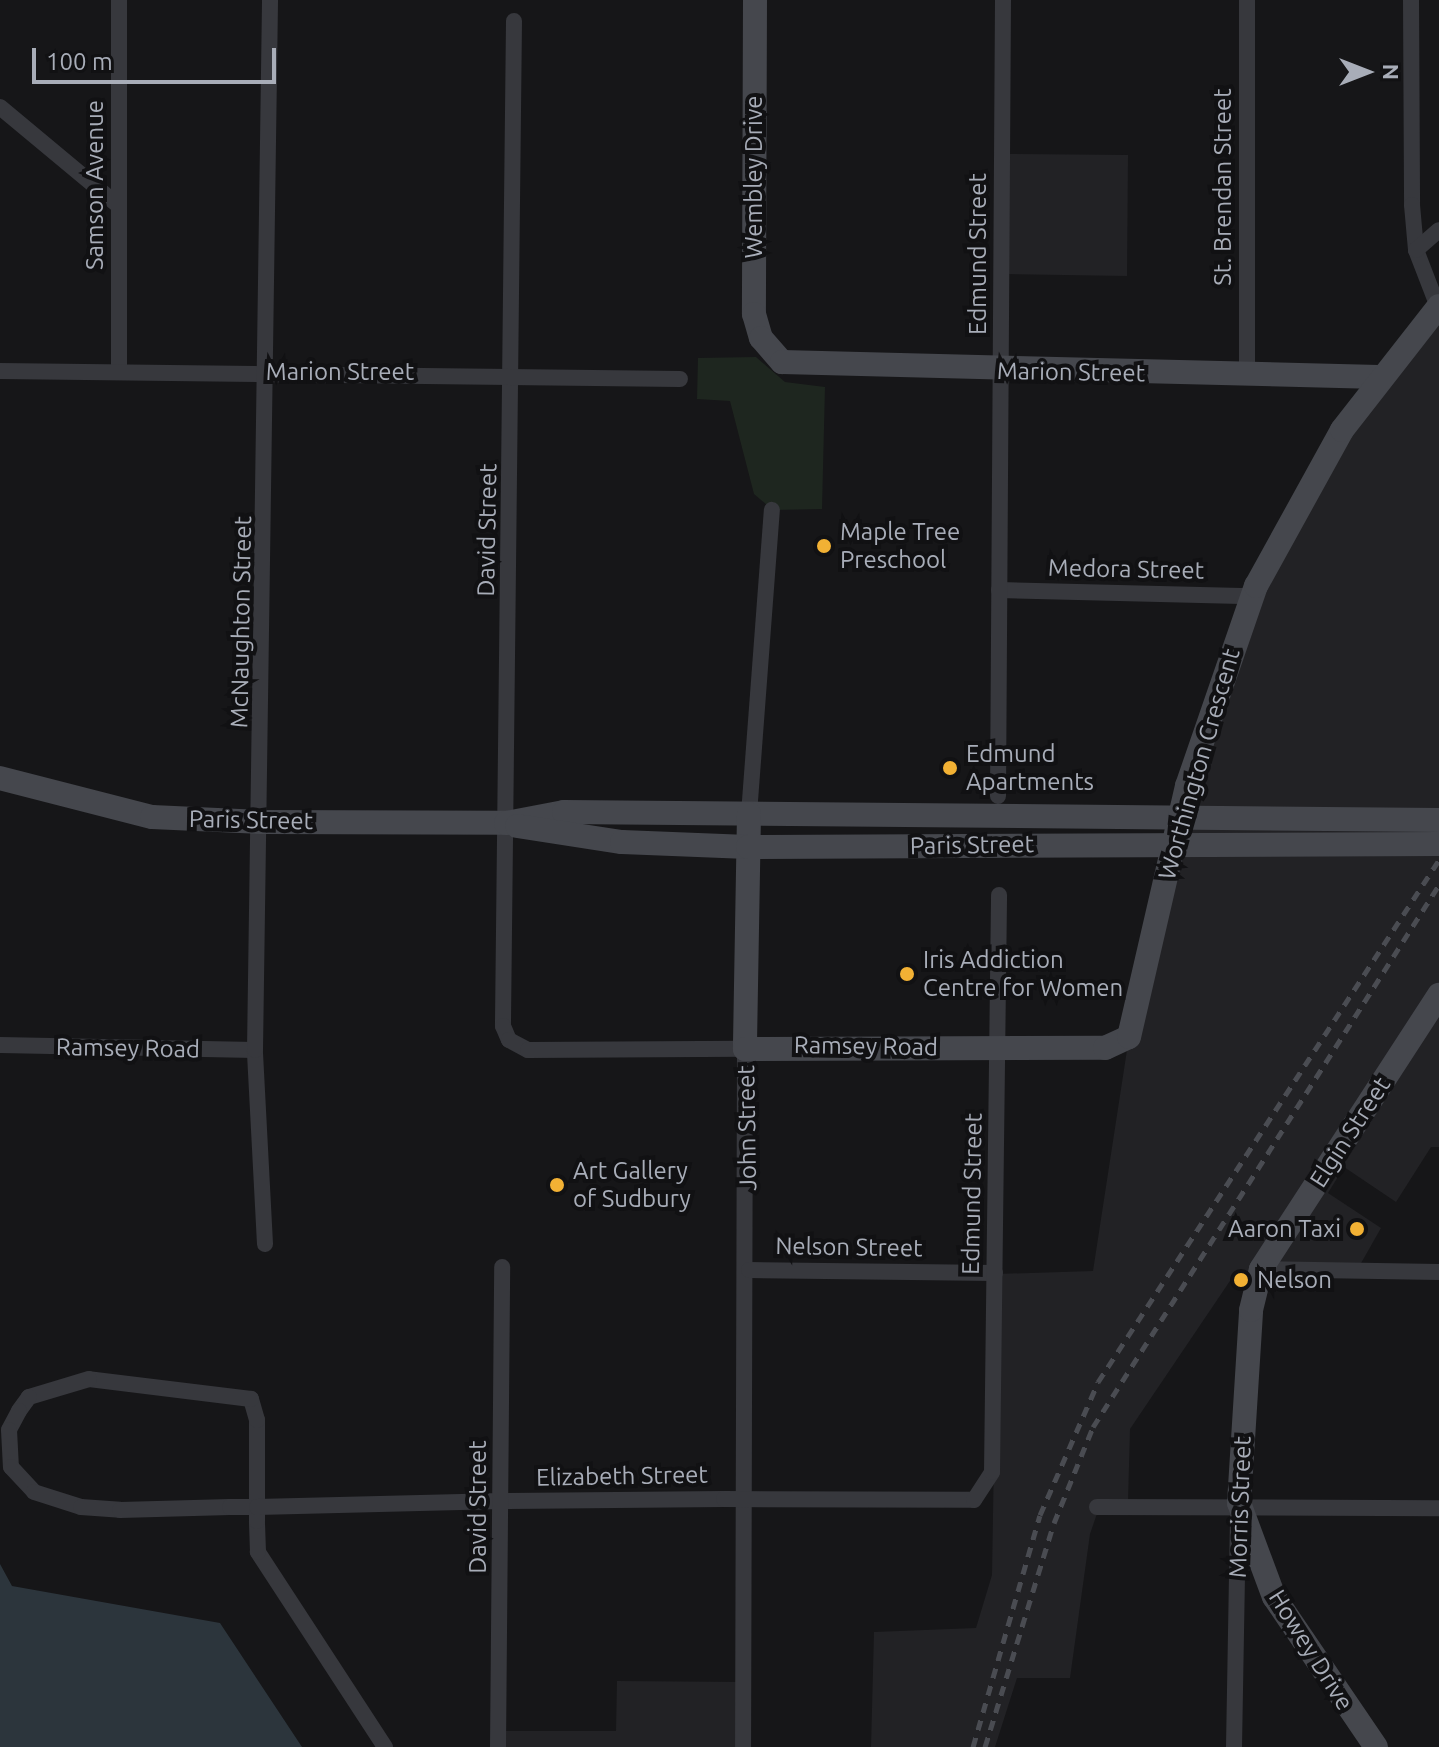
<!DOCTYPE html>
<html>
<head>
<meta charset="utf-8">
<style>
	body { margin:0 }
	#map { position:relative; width:1439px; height:1747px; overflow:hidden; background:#161618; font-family:Ubuntu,sans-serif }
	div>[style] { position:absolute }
	.built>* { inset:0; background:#222225 }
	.green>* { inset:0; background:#1e261f }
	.water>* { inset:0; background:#2c353c }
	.street>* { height:16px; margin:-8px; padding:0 8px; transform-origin:8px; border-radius:8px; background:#37383d }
	.secondary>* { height:24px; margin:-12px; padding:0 12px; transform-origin:12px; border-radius:12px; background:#45474d }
	.rail>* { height:5px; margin-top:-2.5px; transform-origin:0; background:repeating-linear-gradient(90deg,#4a4c52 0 10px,transparent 0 18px) }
	.dots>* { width:22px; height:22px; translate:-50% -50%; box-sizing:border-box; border:4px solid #111113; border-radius:50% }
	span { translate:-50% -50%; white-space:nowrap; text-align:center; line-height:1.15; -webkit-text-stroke:8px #111113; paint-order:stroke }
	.street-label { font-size:24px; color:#a8adb8 }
	.poi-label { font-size:24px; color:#a8adb8 }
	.left { translate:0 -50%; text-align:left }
	.right { translate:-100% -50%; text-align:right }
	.north { position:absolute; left:1327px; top:32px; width:80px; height:80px; -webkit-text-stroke:6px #111113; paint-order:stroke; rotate:90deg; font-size:22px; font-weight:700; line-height:32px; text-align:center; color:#a8adb8 }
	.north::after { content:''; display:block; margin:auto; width:28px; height:36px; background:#a8adb8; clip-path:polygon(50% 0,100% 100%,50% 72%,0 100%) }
	.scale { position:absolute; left:32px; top:48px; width:244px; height:36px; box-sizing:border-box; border:4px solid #a8adb8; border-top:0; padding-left:10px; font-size:24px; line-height:28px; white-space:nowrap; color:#a8adb8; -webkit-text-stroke:6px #111113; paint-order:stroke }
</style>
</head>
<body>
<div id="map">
	<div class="built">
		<div style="clip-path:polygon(1005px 154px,1128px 155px,1127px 276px,1004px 274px)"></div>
		<div style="clip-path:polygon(1439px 308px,1439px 1147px,1431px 1147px,1396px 1202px,1344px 1167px,1328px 1193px,1381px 1228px,1360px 1265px,1236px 1272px,1130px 1429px,1128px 1502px,1101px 1502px,1090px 1534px,1070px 1678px,1017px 1678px,995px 1747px,871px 1747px,874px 1632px,976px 1628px,992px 1575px,997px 1274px,1093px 1271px,1129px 1037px,1158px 910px,1276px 546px)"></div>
		<div style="clip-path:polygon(617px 1681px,744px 1682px,744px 1747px,499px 1747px,500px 1731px,616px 1731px)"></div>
	</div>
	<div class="green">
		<div style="clip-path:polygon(756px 357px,785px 382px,825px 387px,822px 509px,773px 510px,754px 494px,730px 401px,697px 399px,698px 358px)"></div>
	</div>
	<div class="water">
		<div style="clip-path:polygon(0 1564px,12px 1586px,220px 1623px,302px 1747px,0 1747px)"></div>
	</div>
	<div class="street">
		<div style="left:1411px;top:0;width:205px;rotate:89.7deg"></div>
		<div style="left:1412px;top:205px;width:45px;rotate:84.9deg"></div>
		<div style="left:1416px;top:250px;width:61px;rotate:68.9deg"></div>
		<div style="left:514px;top:21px;width:1005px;rotate:90.63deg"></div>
		<div style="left:503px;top:1026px;width:15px;rotate:67deg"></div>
		<div style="left:509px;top:1040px;width:21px;rotate:28deg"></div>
		<div style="left:528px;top:1050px;width:217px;rotate:-0.3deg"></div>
		<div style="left:745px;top:1049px;width:698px;rotate:90.16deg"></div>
		<div style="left:0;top:107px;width:155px;rotate:39.8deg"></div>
		<div style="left:1416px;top:250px;width:30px;rotate:-41deg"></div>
		<div style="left:119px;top:370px;width:370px;rotate:-90deg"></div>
		<div style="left:0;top:371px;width:680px;rotate:0.67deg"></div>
		<div style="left:1247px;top:374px;width:374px;rotate:-90deg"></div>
		<div style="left:999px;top:590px;width:253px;rotate:1.4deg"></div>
		<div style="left:998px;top:796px;width:796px;rotate:-89.64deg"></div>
		<div style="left:749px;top:814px;width:305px;rotate:-85.7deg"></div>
		<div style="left:0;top:1045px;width:255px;rotate:1.1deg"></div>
		<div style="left:265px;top:1244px;width:194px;rotate:-93deg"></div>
		<div style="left:255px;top:1050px;width:1050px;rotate:-89.18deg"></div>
		<div style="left:1261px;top:1269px;width:178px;rotate:1deg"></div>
		<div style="left:749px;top:1270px;width:246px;rotate:0.7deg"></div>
		<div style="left:1097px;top:1507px;width:342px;rotate:0.2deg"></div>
		<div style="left:385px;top:1747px;width:233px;rotate:-123.1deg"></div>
		<div style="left:258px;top:1552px;width:31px;rotate:-92deg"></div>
		<div style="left:257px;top:1521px;width:101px;rotate:-90deg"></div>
		<div style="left:257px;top:1420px;width:22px;rotate:-106deg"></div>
		<div style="left:251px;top:1399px;width:163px;rotate:-173deg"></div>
		<div style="left:89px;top:1379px;width:63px;rotate:163.3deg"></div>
		<div style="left:29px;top:1397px;width:17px;rotate:126deg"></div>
		<div style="left:19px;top:1411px;width:21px;rotate:118deg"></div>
		<div style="left:9px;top:1430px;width:37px;rotate:87deg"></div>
		<div style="left:11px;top:1467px;width:34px;rotate:47deg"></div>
		<div style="left:34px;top:1492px;width:49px;rotate:17.7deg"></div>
		<div style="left:81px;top:1507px;width:39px;rotate:4deg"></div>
		<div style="left:120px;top:1510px;width:110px;rotate:-1.6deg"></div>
		<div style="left:230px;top:1507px;width:27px"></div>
		<div style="left:257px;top:1507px;width:245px;rotate:-1.4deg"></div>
		<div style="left:502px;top:1501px;width:222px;rotate:-0.5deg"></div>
		<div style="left:724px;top:1499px;width:250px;rotate:0.2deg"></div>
		<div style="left:974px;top:1500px;width:33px;rotate:-57deg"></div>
		<div style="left:992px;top:1472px;width:577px;rotate:-89.3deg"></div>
		<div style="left:498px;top:1747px;width:480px;rotate:-89.5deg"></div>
		<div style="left:1234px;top:1747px;width:234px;rotate:-89deg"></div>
	</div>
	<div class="secondary">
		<div style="left:755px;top:0;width:314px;rotate:90.2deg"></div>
		<div style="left:754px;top:314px;width:25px;rotate:74deg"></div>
		<div style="left:761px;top:338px;width:32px;rotate:49deg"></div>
		<div style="left:782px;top:362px;width:597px;rotate:1.44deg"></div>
		<div style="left:0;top:778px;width:157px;rotate:14.4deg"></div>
		<div style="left:152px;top:817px;width:110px;rotate:2.6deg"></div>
		<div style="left:262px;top:822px;width:244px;rotate:0.2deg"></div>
		<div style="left:506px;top:823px;width:59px;rotate:-10.7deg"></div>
		<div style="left:564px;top:812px;width:875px;rotate:0.52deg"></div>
		<div style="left:749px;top:814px;width:235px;rotate:91deg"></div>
		<div style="left:745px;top:1049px;width:360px;rotate:-0.2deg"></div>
		<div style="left:1105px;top:1048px;width:26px;rotate:-25deg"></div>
		<div style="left:1129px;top:1037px;width:258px;rotate:-77deg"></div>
		<div style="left:1187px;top:786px;width:212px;rotate:-71deg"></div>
		<div style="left:1256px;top:586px;width:178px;rotate:-61.1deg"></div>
		<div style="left:1342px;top:430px;width:157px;rotate:-52deg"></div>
		<div style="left:517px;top:826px;width:106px;rotate:8.7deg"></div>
		<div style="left:622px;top:842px;width:126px;rotate:2.3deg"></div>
		<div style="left:748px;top:847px;width:691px;rotate:-0.25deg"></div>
		<div style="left:1376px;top:1747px;width:181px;rotate:-124.2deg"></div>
		<div style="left:1274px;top:1597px;width:100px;rotate:-110.4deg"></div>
		<div style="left:1239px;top:1503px;width:193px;rotate:-86.4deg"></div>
		<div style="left:1251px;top:1310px;width:42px;rotate:-76.3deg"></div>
		<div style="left:1261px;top:1269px;width:327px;rotate:-57deg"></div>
	</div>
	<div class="rail">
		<div style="left:973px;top:1747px;width:241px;rotate:-73.9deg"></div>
		<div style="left:1040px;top:1515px;width:145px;rotate:-66.4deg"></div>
		<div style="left:1098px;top:1382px;width:624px;rotate:-56.85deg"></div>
		<div style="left:985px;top:1747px;width:234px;rotate:-72.9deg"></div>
		<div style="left:1054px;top:1523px;width:104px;rotate:-67.9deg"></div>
		<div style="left:1093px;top:1427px;width:643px;rotate:-57.45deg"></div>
	</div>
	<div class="dots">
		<div style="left:824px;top:546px;background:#f2b134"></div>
		<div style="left:950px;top:768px;background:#f2b134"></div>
		<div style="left:907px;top:974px;background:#f2b134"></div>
		<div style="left:557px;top:1185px;background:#f2b134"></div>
		<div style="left:1357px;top:1229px;background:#f2b134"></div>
		<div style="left:1241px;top:1280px;background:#f2b134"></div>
	</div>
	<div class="street-label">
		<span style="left:754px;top:177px;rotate:-90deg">Wembley Drive</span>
		<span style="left:95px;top:185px;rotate:-90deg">Samson Avenue</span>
		<span style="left:1223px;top:187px;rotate:-90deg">St. Brendan Street</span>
		<span style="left:978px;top:254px;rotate:-90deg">Edmund Street</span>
		<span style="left:340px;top:372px">Marion Street</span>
		<span style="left:1071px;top:372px;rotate:1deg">Marion Street</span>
		<span style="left:487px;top:530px;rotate:-89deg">David Street</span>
		<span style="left:1126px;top:569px;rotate:1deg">Medora Street</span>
		<span style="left:241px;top:622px;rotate:-89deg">McNaughton Street</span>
		<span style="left:1199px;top:764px;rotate:-74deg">Worthington Crescent</span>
		<span style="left:251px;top:820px;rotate:1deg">Paris Street</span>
		<span style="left:972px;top:845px;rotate:-1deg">Paris Street</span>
		<span style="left:866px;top:1046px;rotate:1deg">Ramsey Road</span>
		<span style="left:128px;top:1048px;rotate:1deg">Ramsey Road</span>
		<span style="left:747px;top:1128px;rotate:-91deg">John Street</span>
		<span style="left:1350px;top:1132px;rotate:-57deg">Elgin Street</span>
		<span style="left:972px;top:1194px;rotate:-89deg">Edmund Street</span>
		<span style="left:849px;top:1247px;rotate:1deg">Nelson Street</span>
		<span style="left:622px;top:1476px;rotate:-1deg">Elizabeth Street</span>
		<span style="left:478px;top:1507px;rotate:-90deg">David Street</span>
		<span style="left:1240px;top:1507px;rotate:-88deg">Morris Street</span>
		<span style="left:1311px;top:1650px;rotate:58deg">Howey Drive</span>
	</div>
	<div class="poi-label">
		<span class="left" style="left:840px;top:546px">Maple Tree<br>Preschool</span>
		<span class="left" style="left:966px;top:768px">Edmund<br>Apartments</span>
		<span class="left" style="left:923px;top:974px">Iris Addiction<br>Centre for Women</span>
		<span class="left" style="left:573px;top:1185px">Art Gallery<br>of Sudbury</span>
		<span class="right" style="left:1341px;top:1229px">Aaron Taxi</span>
		<span class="left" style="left:1257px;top:1280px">Nelson</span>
	</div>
	<div class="north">N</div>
	<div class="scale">100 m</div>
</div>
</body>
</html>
